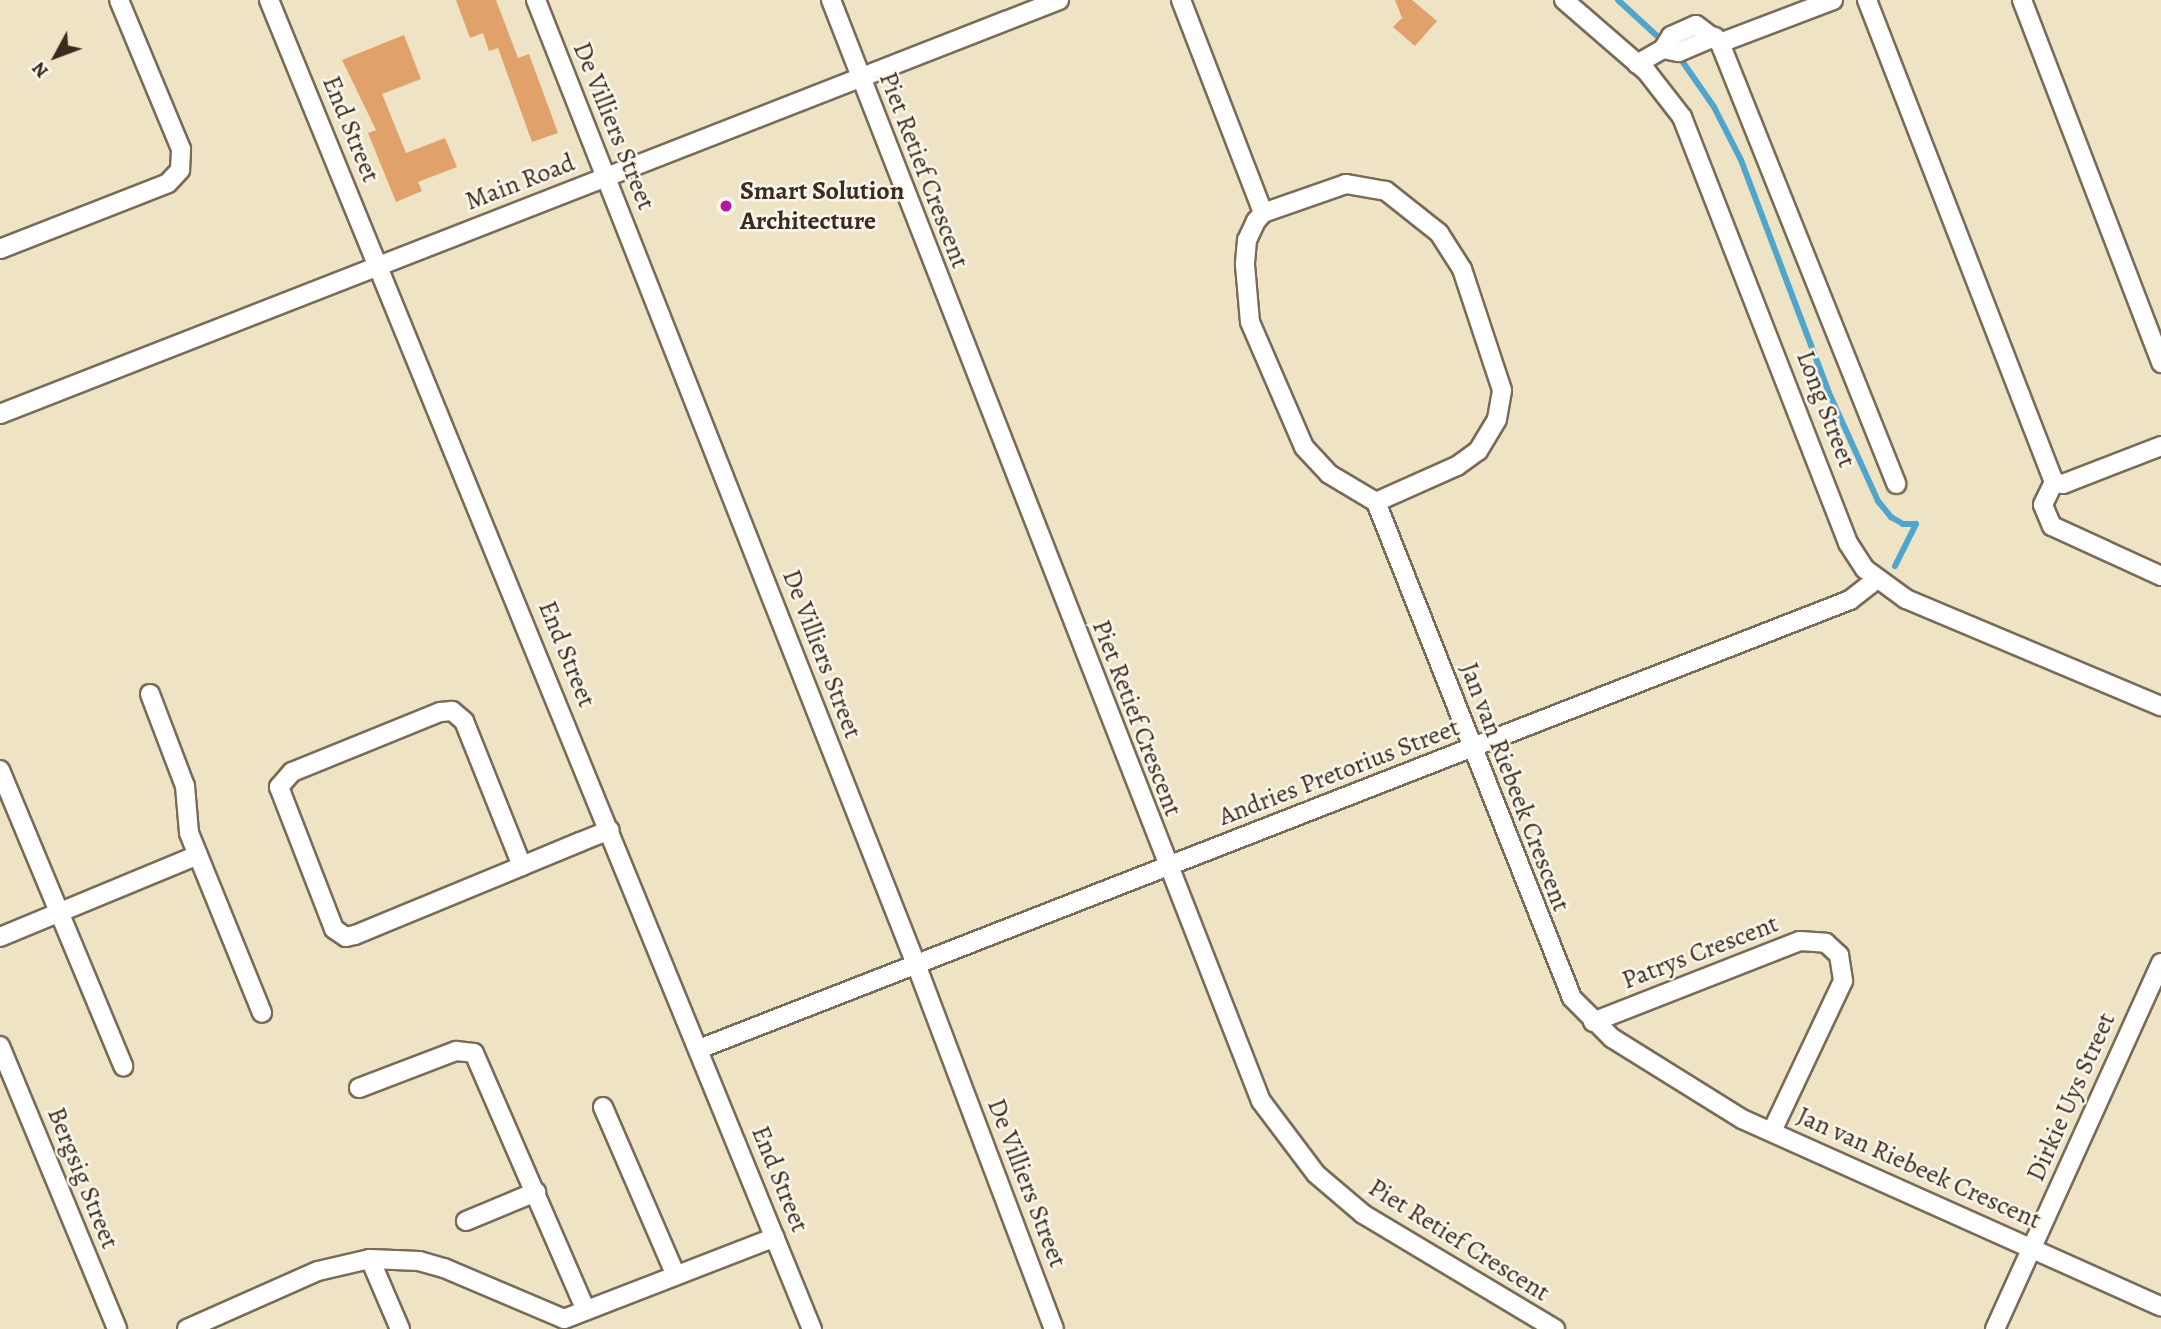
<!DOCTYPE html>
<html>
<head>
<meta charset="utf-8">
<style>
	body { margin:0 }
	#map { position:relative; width:2161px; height:1329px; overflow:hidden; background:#efe3c5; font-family:Alegreya,serif }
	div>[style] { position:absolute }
	.stream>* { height:6px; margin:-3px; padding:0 3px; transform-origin:3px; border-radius:3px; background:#50a5cc }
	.building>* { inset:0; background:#e1a16a }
	.roads { filter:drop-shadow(2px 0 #7a6b58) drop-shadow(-2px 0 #7a6b58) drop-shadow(0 2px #7a6b58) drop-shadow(0 -2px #7a6b58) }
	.street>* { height:18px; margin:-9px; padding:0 9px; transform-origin:9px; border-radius:9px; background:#fff }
	.dots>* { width:19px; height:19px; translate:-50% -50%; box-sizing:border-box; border:4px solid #fbf7ec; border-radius:50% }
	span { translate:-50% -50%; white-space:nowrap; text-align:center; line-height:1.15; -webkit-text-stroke:5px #fbf7ec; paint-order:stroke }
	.street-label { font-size:26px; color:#3b2a1e }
	.poi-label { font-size:26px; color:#3b2a1e; font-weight:700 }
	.left { translate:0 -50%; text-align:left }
	.north { position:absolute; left:21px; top:21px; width:70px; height:70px; -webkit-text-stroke:5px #fbf7ec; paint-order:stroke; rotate:229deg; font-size:19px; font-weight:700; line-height:28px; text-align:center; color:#3b2a1e }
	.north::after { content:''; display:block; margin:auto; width:24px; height:32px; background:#3b2a1e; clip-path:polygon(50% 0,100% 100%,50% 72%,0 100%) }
</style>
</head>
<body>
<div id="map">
	<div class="stream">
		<div style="left:1618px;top:0;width:52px;rotate:42.6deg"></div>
		<div style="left:1680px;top:58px;width:60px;rotate:55.2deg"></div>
		<div style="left:1714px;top:107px;width:59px;rotate:63deg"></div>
		<div style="left:1741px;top:160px;width:249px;rotate:69.3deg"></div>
		<div style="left:1829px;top:393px;width:119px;rotate:65.6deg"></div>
		<div style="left:1878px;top:501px;width:21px;rotate:51deg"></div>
		<div style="left:1891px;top:517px;width:14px;rotate:30deg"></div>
		<div style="left:1903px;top:524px;width:13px"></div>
		<div style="left:1895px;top:566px;width:47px;rotate:-63.4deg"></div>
	</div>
	<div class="building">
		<div style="clip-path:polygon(456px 0,496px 0,518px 58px,529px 54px,558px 133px,532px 142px,498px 48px,489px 51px,483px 33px,470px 38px)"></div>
		<div style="clip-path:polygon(1395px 0,1412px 0,1437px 21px,1415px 46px,1393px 27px,1402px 18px)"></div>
		<div style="clip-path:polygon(404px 35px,421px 79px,382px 94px,406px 153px,445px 138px,457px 167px,418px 182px,422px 191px,396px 202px,368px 133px,376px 130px,342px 60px)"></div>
	</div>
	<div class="roads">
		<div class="street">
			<div style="left:269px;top:0;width:1436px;rotate:67.78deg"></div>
			<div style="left:536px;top:0;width:1036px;rotate:68.49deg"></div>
			<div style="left:916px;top:964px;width:390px;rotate:69.3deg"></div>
			<div style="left:831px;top:0;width:1182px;rotate:68.67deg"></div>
			<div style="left:1261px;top:1101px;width:91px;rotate:53deg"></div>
			<div style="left:1316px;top:1174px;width:62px;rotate:40.4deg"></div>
			<div style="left:1363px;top:1214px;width:224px;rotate:30.9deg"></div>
			<div style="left:1181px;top:0;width:228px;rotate:68.9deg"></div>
			<div style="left:1564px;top:0;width:110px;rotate:40.9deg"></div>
			<div style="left:1647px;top:72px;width:57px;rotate:52.1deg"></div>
			<div style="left:1682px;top:117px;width:457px;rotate:68.7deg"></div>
			<div style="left:1848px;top:543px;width:31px;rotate:57deg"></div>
			<div style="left:1865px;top:569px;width:51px;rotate:36.2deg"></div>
			<div style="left:1906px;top:599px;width:277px;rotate:22.8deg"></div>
			<div style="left:1867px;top:0;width:517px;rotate:68.8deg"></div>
			<div style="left:2022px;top:0;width:389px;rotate:69deg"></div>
			<div style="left:1720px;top:43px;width:121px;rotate:-20.8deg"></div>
			<div style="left:1663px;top:49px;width:15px;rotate:-58deg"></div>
			<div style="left:1671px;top:36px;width:27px;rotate:-24deg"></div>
			<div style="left:1696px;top:25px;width:30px;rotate:37deg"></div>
			<div style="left:1720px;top:43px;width:475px;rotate:68.2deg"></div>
			<div style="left:1637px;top:64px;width:30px;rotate:-30deg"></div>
			<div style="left:1663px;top:49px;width:16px;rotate:11deg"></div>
			<div style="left:1679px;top:52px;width:39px;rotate:-23deg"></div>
			<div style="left:0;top:249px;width:180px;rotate:-21.4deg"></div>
			<div style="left:168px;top:183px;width:18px;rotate:-47deg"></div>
			<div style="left:180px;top:170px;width:21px;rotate:-87deg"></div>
			<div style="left:181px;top:149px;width:161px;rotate:-112.6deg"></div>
			<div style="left:0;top:414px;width:1137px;rotate:-21.35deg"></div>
			<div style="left:2054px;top:482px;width:25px;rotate:116deg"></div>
			<div style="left:2043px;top:505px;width:23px;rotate:67deg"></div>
			<div style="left:2052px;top:526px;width:120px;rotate:24.6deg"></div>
			<div style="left:2054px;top:482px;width:9px;rotate:13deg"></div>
			<div style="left:2063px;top:484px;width:105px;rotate:-21.2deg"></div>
			<div style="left:1376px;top:502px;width:89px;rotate:-24deg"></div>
			<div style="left:1457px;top:466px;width:26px;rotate:-36deg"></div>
			<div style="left:1478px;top:451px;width:37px;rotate:-59deg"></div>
			<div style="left:1497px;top:419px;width:29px;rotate:-80deg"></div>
			<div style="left:1502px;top:390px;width:127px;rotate:-108.3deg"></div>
			<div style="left:1462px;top:269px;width:43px;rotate:-122.6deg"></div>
			<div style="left:1439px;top:233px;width:68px;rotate:-141.6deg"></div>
			<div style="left:1386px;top:191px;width:41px;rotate:-170.1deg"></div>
			<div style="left:1346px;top:184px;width:88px;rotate:160.7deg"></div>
			<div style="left:1263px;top:213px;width:11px;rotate:131deg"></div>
			<div style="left:1256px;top:221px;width:21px;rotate:115deg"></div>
			<div style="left:1247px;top:240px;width:25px;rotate:95deg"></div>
			<div style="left:1245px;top:265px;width:57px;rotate:85deg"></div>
			<div style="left:1250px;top:322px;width:136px;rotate:66.6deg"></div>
			<div style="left:1304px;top:447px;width:37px;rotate:47deg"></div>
			<div style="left:1329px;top:474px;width:55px;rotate:30.8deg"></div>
			<div style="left:1376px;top:502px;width:533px;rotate:68.44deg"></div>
			<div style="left:1572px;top:998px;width:57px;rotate:45deg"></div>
			<div style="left:1612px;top:1038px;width:153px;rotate:31.9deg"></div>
			<div style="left:1742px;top:1119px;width:459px;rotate:24.1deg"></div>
			<div style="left:150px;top:694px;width:98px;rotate:69.2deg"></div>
			<div style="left:185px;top:786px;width:47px;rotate:85.1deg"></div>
			<div style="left:189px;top:833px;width:194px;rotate:67.9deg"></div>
			<div style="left:0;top:770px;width:321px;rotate:67.4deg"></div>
			<div style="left:522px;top:866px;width:156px;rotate:-111.8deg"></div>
			<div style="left:464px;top:721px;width:16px;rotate:-140deg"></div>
			<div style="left:452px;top:711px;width:12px;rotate:175deg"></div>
			<div style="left:440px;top:712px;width:160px;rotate:157.9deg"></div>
			<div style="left:292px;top:772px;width:20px;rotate:131deg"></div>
			<div style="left:279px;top:787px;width:152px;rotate:68.8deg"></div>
			<div style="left:334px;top:929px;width:14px;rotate:34deg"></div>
			<div style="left:346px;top:937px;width:9px;rotate:-13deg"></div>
			<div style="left:355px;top:935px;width:181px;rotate:-22.4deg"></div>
			<div style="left:522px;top:866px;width:63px;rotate:-22.5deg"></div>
			<div style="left:580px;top:842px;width:32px;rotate:-22deg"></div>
			<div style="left:0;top:937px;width:214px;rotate:-22.5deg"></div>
			<div style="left:1593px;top:1022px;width:222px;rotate:-21.4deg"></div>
			<div style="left:1800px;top:941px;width:26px;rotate:4deg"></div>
			<div style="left:1826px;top:943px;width:18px;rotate:43deg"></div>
			<div style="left:1839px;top:955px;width:26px;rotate:81deg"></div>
			<div style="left:1843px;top:981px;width:166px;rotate:115.3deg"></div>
			<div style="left:0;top:1046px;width:306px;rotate:67.5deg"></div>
			<div style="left:699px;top:1049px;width:1235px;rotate:-21.31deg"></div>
			<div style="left:1850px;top:600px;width:33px;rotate:-38deg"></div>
			<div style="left:359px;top:1088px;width:104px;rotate:-20.9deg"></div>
			<div style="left:456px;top:1051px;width:18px;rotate:6deg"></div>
			<div style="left:474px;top:1053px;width:280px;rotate:66.5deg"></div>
			<div style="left:603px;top:1107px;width:181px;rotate:66.6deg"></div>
			<div style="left:466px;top:1221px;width:76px;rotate:-22.5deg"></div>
			<div style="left:370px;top:1259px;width:76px;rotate:66.8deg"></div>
			<div style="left:187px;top:1329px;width:143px;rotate:-23.9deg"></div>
			<div style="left:318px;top:1271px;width:53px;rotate:-13deg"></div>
			<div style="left:370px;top:1259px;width:49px;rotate:2.3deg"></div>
			<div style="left:419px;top:1261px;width:26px;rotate:16deg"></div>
			<div style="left:444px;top:1268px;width:130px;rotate:23deg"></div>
			<div style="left:564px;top:1319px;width:226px;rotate:-21.2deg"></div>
			<div style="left:1995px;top:1329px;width:402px;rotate:-65.6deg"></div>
		</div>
	</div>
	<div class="dots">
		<div style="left:726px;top:206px;background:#b5179e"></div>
	</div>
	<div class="street-label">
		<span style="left:614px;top:126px;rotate:68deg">De Villiers Street</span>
		<span style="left:351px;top:129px;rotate:68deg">End Street</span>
		<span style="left:924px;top:170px;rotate:69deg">Piet Retief Crescent</span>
		<span style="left:520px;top:182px;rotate:-21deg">Main Road</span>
		<span style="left:1826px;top:409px;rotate:69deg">Long Street</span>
		<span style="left:567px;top:654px;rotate:68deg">End Street</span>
		<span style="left:822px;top:654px;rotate:69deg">De Villiers Street</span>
		<span style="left:1137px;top:718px;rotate:69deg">Piet Retief Crescent</span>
		<span style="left:1339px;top:772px;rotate:-21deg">Andries Pretorius Street</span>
		<span style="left:1515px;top:787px;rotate:69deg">Jan van Riebeek Crescent</span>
		<span style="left:1700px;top:952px;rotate:-21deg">Patrys Crescent</span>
		<span style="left:2071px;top:1097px;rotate:-66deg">Dirkie Uys Street</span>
		<span style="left:1919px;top:1168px;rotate:24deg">Jan van Riebeek Crescent</span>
		<span style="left:83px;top:1178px;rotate:68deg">Bergsig Street</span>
		<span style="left:780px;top:1179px;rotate:68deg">End Street</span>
		<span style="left:1027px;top:1183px;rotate:69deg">De Villiers Street</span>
		<span style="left:1459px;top:1240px;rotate:32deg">Piet Retief Crescent</span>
	</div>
	<div class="poi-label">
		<span class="left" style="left:740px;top:206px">Smart Solution<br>Architecture</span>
	</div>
	<div class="north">N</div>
</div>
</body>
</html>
